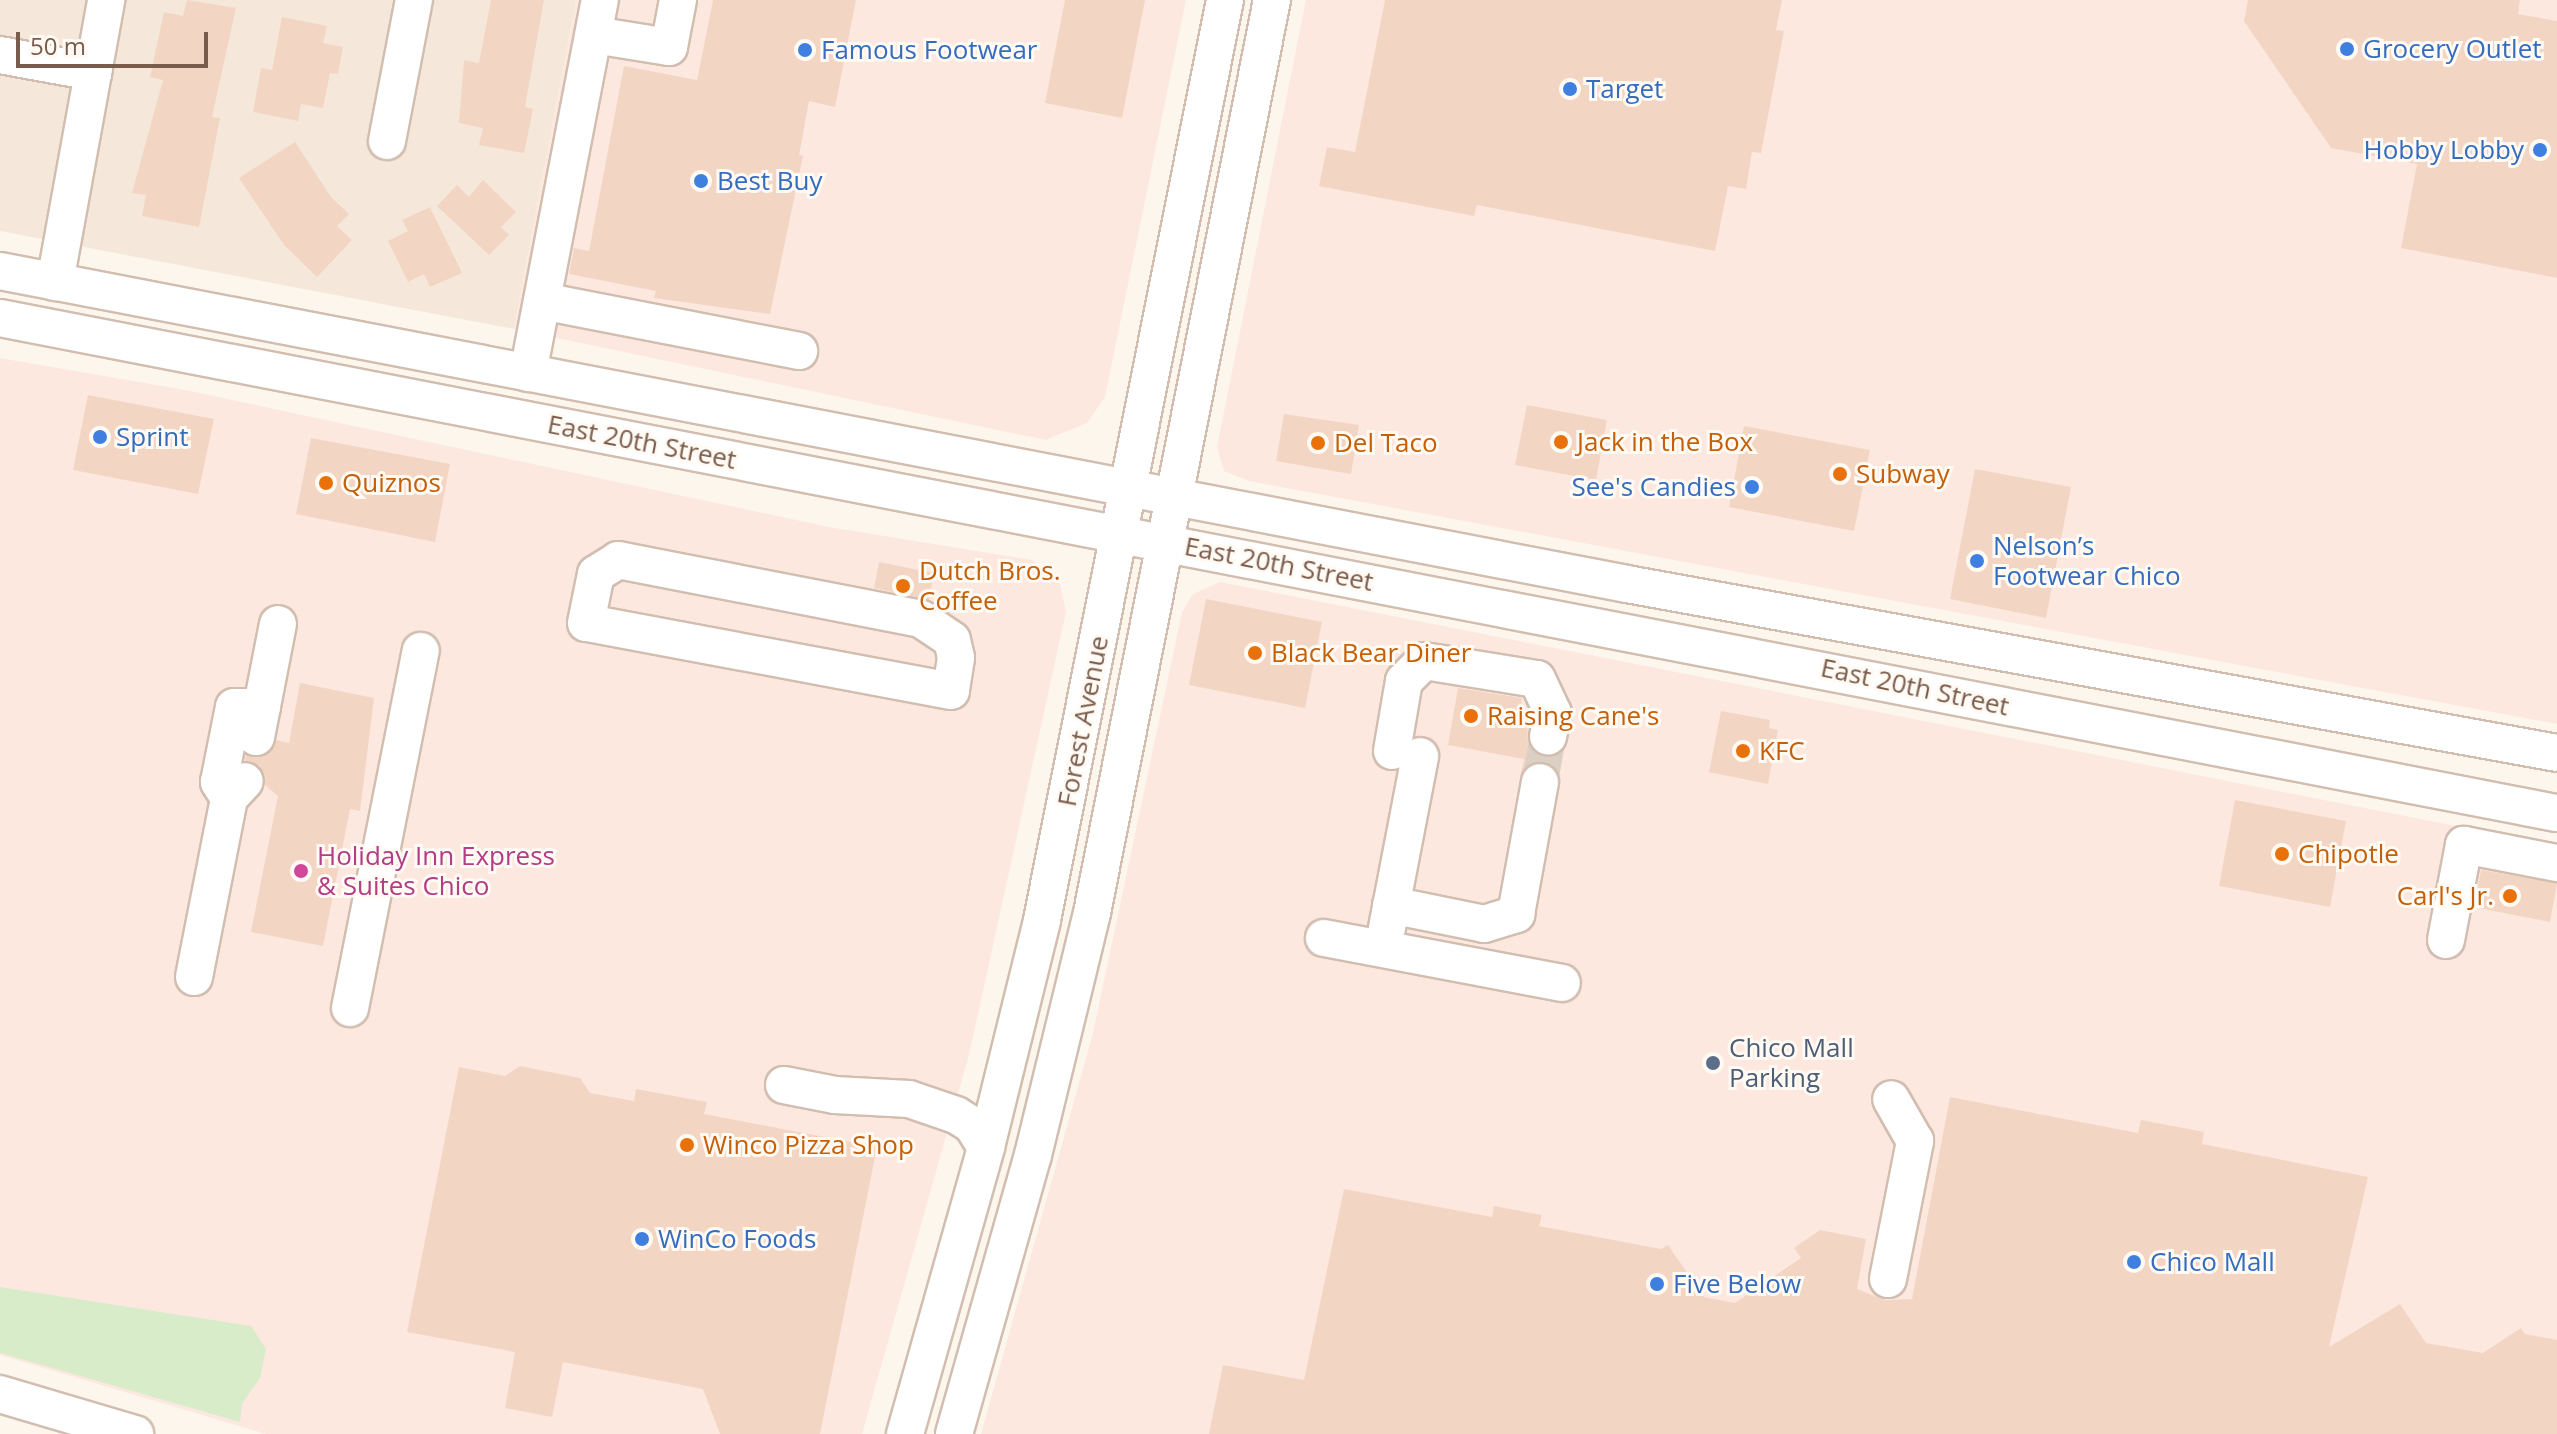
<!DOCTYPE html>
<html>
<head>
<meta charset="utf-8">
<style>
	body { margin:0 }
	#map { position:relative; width:2557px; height:1434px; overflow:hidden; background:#fdf6ec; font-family:"Open Sans",sans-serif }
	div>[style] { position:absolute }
	.residential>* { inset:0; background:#f5e8da }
	.commercial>* { inset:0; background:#fde8e0 }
	.green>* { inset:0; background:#d8ecc9 }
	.building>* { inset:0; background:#f3d5c3 }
	.minor-tunnel>* { height:36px; margin-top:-18px; transform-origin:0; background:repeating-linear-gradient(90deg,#dcd0c4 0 36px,transparent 0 54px) }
	.roads { filter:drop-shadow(2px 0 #d1beb0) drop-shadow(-2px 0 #d1beb0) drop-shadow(0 2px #d1beb0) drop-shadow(0 -2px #d1beb0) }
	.minor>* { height:36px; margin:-18px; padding:0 18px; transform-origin:18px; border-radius:18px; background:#fff }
	.dots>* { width:22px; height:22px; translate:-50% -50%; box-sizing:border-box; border:4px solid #fffaf3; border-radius:50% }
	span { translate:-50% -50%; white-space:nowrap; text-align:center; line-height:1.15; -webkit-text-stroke:6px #fffaf3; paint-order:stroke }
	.shop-label { font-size:26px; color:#366cbe }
	.left { translate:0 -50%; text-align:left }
	.right { translate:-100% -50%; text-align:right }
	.street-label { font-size:26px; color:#7a5c4d }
	.food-label { font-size:26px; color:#c56008 }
	.hotel-label { font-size:26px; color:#b23c85 }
	.service-label { font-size:26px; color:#4e5e75 }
	.scale { position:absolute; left:16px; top:32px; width:192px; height:36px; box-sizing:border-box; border:4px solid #7a5c4d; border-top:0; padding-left:10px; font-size:24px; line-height:28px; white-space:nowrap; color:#7a5c4d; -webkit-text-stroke:6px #fffaf3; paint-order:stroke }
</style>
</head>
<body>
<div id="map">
	<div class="residential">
		<div style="clip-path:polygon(0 0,576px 0,514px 329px,0 231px)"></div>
	</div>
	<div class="commercial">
		<div style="clip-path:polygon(576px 0,1186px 0,1105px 397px,1087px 423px,1046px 440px,514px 329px)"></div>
		<div style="clip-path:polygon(1306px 0,2557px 0,2557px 724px,1249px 481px,1224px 471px,1217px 447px)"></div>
		<div style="clip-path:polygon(0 358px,185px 390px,829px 527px,1032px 560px,1060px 584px,1066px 612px,969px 1055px,862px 1434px,266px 1434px,0 1355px)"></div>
		<div style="clip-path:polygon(1220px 582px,2557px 846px,2557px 1434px,981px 1434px,1093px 1033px,1182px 612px,1193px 594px)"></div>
	</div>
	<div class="green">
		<div style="clip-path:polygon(0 1287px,251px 1326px,266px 1349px,260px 1378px,242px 1404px,240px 1422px,0 1353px)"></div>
	</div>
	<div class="building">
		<div style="clip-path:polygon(187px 0,236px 8px,212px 117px,220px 118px,199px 227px,142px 216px,146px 195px,132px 193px,163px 80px,150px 77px,164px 12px,183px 16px)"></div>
		<div style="clip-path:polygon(491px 0,544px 0,525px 107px,533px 109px,524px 153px,479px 145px,483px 128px,459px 123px,464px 60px,479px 63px)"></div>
		<div style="clip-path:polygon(713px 0,856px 0,835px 107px,809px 101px,799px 155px,803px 156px,770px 314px,654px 298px,656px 291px,569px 274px,574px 248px,589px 251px,624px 66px,697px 80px)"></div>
		<div style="clip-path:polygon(1065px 0,1145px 0,1122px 118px,1045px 103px)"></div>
		<div style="clip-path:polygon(1385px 0,1782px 0,1776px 30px,1784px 31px,1761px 153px,1752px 152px,1746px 189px,1728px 186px,1715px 251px,1477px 205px,1474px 216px,1319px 186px,1327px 147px,1355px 152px)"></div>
		<div style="clip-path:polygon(2248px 0,2520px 0,2518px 14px,2557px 21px,2557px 278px,2401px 248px,2417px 164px,2331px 148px,2244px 21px)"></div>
		<div style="clip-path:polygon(282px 17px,327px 26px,323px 43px,343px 47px,338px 74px,330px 73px,323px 108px,301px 104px,298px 121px,253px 112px,261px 68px,272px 70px)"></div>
		<div style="clip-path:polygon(295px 142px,331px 197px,349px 214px,337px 226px,352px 240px,317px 277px,284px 245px,239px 178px)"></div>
		<div style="clip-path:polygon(483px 180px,516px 212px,501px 227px,509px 235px,489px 255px,437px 206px,457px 185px,469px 197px)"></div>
		<div style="clip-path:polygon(430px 207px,462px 273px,430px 287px,424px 274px,408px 282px,388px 241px,408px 231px,402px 220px)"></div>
		<div style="clip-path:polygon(88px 395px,214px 419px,198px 494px,73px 470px)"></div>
		<div style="clip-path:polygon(1527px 405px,1607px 420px,1596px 480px,1515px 465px)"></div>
		<div style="clip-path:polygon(1284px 414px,1359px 425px,1351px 474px,1276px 461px)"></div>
		<div style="clip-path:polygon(1744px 426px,1870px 450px,1854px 531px,1729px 507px)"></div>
		<div style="clip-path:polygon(311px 438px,450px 464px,435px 542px,296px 514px)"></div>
		<div style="clip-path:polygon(1975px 469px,2071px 487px,2046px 618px,1950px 599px)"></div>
		<div style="clip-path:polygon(879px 562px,934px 573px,929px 600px,874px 588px)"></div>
		<div style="clip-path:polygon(1206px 599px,1322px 622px,1305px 708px,1189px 685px)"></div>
		<div style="clip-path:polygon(300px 683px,374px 698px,360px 811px,350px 809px,323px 946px,251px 932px,278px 796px,265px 785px,260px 766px,245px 761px,246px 755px,264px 756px,277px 740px,289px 743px)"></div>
		<div style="clip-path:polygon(1458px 688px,1522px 698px,1518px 721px,1527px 722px,1528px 743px,1543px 756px,1562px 751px,1558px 773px,1543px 761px,1532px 763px,1521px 774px,1524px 759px,1448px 745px)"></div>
		<div style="clip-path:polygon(1721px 711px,1770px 720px,1769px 728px,1778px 730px,1768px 784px,1709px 772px)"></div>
		<div style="clip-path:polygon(2235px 800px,2346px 821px,2330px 907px,2219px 886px)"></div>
		<div style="clip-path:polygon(2481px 870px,2557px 883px,2550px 922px,2474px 907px)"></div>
		<div style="clip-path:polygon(520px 1066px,580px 1078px,590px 1093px,634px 1101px,636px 1089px,707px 1102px,704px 1114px,877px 1147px,820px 1434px,720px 1434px,703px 1389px,563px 1362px,552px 1417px,505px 1408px,515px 1352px,407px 1332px,459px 1067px,505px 1076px)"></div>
		<div style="clip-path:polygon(1950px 1097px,2138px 1133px,2141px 1120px,2204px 1132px,2202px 1144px,2368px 1177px,2329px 1347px,2400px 1304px,2426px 1343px,2483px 1353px,2521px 1328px,2525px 1334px,2557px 1340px,2557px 1434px,1209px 1434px,1223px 1365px,1304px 1380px,1344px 1189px,1492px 1217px,1494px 1206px,1542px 1215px,1539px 1226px,1661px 1249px,1668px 1245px,1704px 1297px,1735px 1303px,1801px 1258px,1794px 1248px,1820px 1230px,1866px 1239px,1857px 1289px,1885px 1300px,1912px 1299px)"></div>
	</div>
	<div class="minor-tunnel">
		<div style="left:1540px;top:782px;width:47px;rotate:-80.1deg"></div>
	</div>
	<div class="roads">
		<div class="minor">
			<div style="left:594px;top:35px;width:76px;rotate:9.1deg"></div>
			<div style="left:669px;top:47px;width:48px;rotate:-79.2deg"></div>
			<div style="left:0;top:55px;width:95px;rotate:10.4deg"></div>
			<div style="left:387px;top:141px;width:144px;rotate:-79.2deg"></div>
			<div style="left:0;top:271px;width:1657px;rotate:10.89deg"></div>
			<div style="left:1627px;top:584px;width:945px;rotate:10.3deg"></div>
			<div style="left:55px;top:282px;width:287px;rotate:-79.7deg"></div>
			<div style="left:542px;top:301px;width:262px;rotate:11deg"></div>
			<div style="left:0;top:318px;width:2604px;rotate:10.96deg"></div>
			<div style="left:528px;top:373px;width:380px;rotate:-79.1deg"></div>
			<div style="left:618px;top:560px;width:309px;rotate:11deg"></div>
			<div style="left:921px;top:619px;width:37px;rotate:34deg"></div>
			<div style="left:952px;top:640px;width:18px;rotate:77deg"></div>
			<div style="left:956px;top:658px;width:33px;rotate:99deg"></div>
			<div style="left:951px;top:691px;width:371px;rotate:-169.4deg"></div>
			<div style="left:586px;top:623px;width:50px;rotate:-78.5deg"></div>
			<div style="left:596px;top:574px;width:26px;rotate:-32deg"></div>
			<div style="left:256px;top:737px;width:115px;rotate:-79deg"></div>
			<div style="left:1392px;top:751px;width:71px;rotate:-80.3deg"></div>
			<div style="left:1404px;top:681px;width:28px;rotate:-45deg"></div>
			<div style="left:1424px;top:661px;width:114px;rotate:9.1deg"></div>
			<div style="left:1537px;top:679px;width:38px;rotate:65deg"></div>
			<div style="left:1553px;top:713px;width:24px;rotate:102deg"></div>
			<div style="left:229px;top:798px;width:19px;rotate:-122deg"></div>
			<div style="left:219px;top:782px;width:76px;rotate:-78.7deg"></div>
			<div style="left:234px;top:707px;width:28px"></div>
			<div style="left:1391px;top:905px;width:95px;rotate:11.5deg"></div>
			<div style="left:1484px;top:924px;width:34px;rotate:-17deg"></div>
			<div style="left:1516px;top:914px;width:134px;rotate:-79.7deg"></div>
			<div style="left:1387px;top:928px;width:175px;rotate:-79.1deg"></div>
			<div style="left:1324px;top:938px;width:242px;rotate:10.7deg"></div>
			<div style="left:2446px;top:940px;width:97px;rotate:-79.3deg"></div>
			<div style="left:2464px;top:845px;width:95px;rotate:11deg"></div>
			<div style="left:194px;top:977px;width:182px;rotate:-78.9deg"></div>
			<div style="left:229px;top:798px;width:23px;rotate:-47deg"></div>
			<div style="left:350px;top:1008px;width:364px;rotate:-78.8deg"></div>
			<div style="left:784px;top:1085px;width:52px;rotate:11.1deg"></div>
			<div style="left:835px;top:1095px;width:74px;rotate:3.1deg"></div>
			<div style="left:909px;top:1099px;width:50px;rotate:18.8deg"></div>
			<div style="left:956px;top:1115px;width:19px;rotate:32deg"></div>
			<div style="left:972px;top:1125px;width:26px;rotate:58deg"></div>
			<div style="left:1888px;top:1279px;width:141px;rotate:-78.9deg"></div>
			<div style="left:1915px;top:1141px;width:48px;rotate:-119.7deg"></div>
			<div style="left:0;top:1394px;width:141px;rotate:16.5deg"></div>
			<div style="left:905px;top:1434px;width:298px;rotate:-74.2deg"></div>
			<div style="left:986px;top:1147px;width:234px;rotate:-76.1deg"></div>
			<div style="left:1042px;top:920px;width:938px;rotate:-78.75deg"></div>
			<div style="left:954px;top:1434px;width:290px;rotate:-74.2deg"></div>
			<div style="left:1033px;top:1155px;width:249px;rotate:-76.3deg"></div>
			<div style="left:1092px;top:913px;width:931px;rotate:-78.85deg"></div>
		</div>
	</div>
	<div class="dots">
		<div style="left:2347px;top:49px;background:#3f7fe0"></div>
		<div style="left:805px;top:50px;background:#3f7fe0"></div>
		<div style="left:1570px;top:89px;background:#3f7fe0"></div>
		<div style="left:2540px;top:150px;background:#3f7fe0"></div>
		<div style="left:701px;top:181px;background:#3f7fe0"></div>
		<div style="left:100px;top:437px;background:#3f7fe0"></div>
		<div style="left:1561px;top:442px;background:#e8710a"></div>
		<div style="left:1318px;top:443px;background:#e8710a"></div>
		<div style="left:1840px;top:474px;background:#e8710a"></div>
		<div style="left:326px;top:483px;background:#e8710a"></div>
		<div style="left:1752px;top:487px;background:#3f7fe0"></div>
		<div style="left:1977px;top:561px;background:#3f7fe0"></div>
		<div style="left:903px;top:586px;background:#e8710a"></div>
		<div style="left:1255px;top:653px;background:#e8710a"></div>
		<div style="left:1471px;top:716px;background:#e8710a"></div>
		<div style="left:1743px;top:751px;background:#e8710a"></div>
		<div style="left:2282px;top:854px;background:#e8710a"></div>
		<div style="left:301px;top:871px;background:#d1479c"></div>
		<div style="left:2510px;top:896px;background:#e8710a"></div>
		<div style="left:1713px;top:1063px;background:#5c6f8a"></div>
		<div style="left:687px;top:1145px;background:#e8710a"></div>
		<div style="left:642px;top:1239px;background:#3f7fe0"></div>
		<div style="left:2134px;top:1262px;background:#3f7fe0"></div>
		<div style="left:1657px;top:1284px;background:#3f7fe0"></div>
	</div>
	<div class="shop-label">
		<span class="left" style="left:2363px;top:49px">Grocery Outlet</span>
		<span class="left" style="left:821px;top:50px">Famous Footwear</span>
		<span class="left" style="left:1586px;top:89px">Target</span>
		<span class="right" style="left:2524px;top:150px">Hobby Lobby</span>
		<span class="left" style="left:717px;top:181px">Best Buy</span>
		<span class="left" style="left:116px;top:437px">Sprint</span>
		<span class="right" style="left:1736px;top:487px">See's Candies</span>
		<span class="left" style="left:1993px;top:561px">Nelson’s<br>Footwear Chico</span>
		<span class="left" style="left:658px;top:1239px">WinCo Foods</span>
		<span class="left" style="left:2150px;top:1262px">Chico Mall</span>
		<span class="left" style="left:1673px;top:1284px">Five Below</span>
	</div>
	<div class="street-label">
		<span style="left:642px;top:442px;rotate:11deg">East 20th Street</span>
		<span style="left:1279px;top:564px;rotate:11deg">East 20th Street</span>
		<span style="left:1915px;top:687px;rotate:12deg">East 20th Street</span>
		<span style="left:1083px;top:721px;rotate:-79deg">Forest Avenue</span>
	</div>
	<div class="food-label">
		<span class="left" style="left:1577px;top:442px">Jack in the Box</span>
		<span class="left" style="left:1334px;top:443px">Del Taco</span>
		<span class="left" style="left:1856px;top:474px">Subway</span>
		<span class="left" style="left:342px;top:483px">Quiznos</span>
		<span class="left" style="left:919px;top:586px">Dutch Bros.<br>Coffee</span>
		<span class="left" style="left:1271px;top:653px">Black Bear Diner</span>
		<span class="left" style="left:1487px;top:716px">Raising Cane's</span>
		<span class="left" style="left:1759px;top:751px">KFC</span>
		<span class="left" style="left:2298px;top:854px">Chipotle</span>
		<span class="right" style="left:2494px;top:896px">Carl's Jr.</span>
		<span class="left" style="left:703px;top:1145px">Winco Pizza Shop</span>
	</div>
	<div class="hotel-label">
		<span class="left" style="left:317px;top:871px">Holiday Inn Express<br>&amp; Suites Chico</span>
	</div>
	<div class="service-label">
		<span class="left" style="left:1729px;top:1063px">Chico Mall<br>Parking</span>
	</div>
	<div class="scale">50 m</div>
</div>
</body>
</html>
